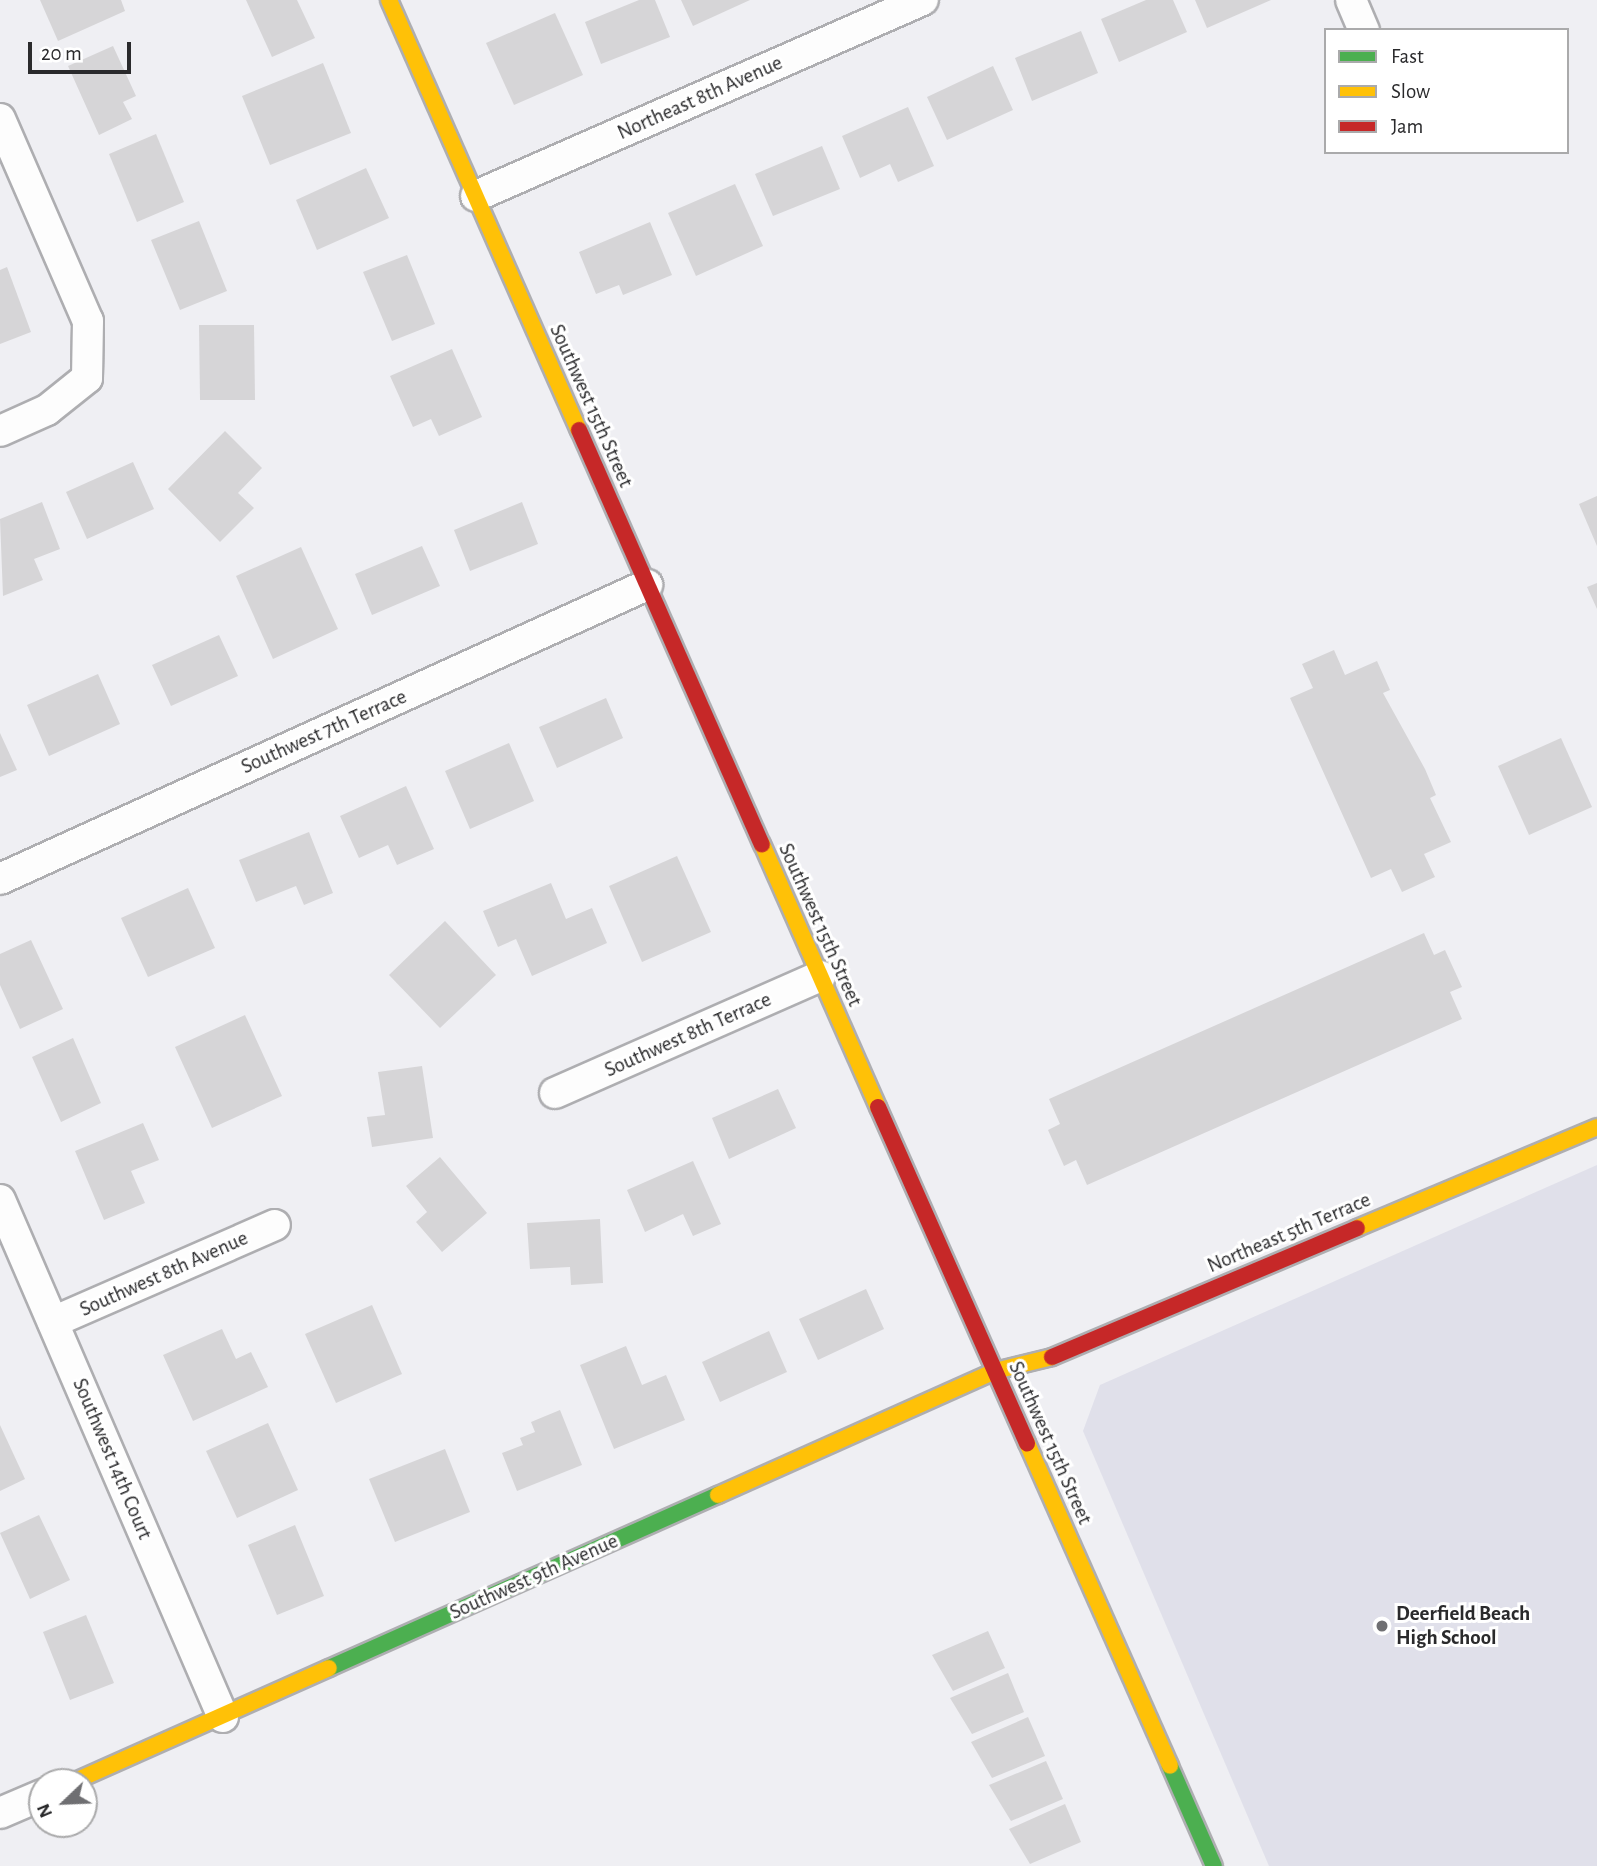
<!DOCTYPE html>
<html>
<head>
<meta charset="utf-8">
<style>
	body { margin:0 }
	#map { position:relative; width:1597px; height:1866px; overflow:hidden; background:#efeff3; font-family:"Alegreya Sans",sans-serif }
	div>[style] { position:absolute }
	.built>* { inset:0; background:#e0e0ea }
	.building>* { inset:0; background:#d6d5d7 }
	.roads { filter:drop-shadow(2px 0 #aeaeb1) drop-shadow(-2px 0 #aeaeb1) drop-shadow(0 2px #aeaeb1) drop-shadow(0 -2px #aeaeb1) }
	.street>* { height:30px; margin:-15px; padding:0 15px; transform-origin:15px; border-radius:15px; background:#fdfdfd }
	.fast>* { height:16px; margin:-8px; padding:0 8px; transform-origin:8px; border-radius:8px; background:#4caf50 }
	.slow>* { height:16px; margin:-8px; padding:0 8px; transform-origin:8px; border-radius:8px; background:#ffc107 }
	.jam>* { height:16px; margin:-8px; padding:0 8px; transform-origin:8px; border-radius:8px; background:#c62828 }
	.dots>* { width:19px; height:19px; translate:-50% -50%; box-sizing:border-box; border:4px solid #fff; border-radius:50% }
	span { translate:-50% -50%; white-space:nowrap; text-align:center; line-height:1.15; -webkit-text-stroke:6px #fff; paint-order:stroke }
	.street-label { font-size:21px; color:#2a2a2c }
	.poi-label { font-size:21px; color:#2a2a2c; font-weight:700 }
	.left { translate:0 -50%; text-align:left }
	.legend { position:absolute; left:1324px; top:28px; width:245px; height:126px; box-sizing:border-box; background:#fff; border:2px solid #aaaaab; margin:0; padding:9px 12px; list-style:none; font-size:21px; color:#2a2a2c }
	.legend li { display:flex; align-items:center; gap:14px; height:35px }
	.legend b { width:35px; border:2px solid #aaaaab }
	.north { position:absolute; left:28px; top:1768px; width:70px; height:70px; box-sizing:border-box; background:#fff; border:2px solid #aaaaab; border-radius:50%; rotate:247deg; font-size:19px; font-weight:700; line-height:28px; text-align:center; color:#2a2a2c }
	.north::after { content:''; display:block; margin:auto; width:24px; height:32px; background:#6f6f72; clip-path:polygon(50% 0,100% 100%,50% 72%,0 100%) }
	.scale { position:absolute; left:28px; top:42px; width:103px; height:32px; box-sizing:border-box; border:4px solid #2a2a2c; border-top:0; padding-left:9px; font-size:21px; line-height:24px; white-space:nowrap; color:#2a2a2c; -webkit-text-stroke:5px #fff; paint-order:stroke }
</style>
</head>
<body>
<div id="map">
	<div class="built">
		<div style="clip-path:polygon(1597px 1165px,1597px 1866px,1269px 1866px,1083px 1431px,1100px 1385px)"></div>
	</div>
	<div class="building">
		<div style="clip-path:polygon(40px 0,121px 0,125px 11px,58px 41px)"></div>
		<div style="clip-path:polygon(246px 0,297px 0,315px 38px,272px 57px)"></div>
		<div style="clip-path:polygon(639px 0,655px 0,670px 37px,601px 64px,585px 22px)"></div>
		<div style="clip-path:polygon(681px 0,750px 0,693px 26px)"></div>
		<div style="clip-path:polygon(1146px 0,1173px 0,1187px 32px,1119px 62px,1101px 19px)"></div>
		<div style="clip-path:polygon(1195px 0,1271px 0,1207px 28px)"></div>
		<div style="clip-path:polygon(555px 13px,583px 75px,514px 105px,486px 43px)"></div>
		<div style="clip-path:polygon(1081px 31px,1098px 73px,1032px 101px,1015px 58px)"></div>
		<div style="clip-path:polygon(113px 46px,136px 96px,123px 102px,132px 119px,99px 135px,68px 66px)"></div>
		<div style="clip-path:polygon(323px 63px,351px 133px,270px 165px,242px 96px)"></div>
		<div style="clip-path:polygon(993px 66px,1013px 110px,947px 140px,927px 97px)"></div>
		<div style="clip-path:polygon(908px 107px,934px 166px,898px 182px,890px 164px,860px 178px,842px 136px)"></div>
		<div style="clip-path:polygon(156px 134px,184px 202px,137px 222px,109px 154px)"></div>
		<div style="clip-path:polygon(822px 146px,840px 189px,773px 216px,755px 174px)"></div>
		<div style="clip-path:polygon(366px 168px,389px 218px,317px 250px,296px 200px)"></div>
		<div style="clip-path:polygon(735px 184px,763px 246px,696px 276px,668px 213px)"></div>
		<div style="clip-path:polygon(199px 221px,227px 291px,180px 310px,151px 240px)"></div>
		<div style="clip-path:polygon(650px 222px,672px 275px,623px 295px,619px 285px,596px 294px,579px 252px)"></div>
		<div style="clip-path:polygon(407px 255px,435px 324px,392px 341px,363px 272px)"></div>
		<div style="clip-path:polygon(7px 267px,31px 332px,0 344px,0 270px)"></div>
		<div style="clip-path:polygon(199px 325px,254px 325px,255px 400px,200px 400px)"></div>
		<div style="clip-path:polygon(452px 349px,482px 417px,439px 436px,431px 419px,413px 427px,390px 376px)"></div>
		<div style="clip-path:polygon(225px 431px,262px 468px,238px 493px,254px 508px,220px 542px,168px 489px)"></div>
		<div style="clip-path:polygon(133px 462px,154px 509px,87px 539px,66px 492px)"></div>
		<div style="clip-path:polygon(1597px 496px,1597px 546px,1579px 504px)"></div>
		<div style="clip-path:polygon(42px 502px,60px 549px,34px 559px,43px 580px,3px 596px,0 519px)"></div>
		<div style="clip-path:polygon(522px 502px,538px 544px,470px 571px,454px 530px)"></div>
		<div style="clip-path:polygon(422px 546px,440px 586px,372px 615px,355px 574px)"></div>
		<div style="clip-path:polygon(301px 547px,338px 629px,273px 659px,236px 576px)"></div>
		<div style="clip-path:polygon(1597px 583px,1597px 609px,1587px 587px)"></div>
		<div style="clip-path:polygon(219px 635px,238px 676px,171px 706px,152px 665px)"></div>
		<div style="clip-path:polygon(1334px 650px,1345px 675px,1377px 661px,1390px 690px,1383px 693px,1425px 769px,1436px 795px,1430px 798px,1451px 842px,1424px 854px,1435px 877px,1402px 892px,1391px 869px,1371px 878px,1290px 698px,1313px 688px,1302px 664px)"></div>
		<div style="clip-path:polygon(98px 674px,120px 724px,49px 756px,27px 705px)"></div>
		<div style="clip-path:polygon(606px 698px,623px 738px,557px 768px,539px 727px)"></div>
		<div style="clip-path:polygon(0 733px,17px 770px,0 777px)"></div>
		<div style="clip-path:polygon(1561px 738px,1592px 807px,1529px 835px,1498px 766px)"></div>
		<div style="clip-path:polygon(509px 743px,534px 801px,470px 829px,445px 771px)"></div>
		<div style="clip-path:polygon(406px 786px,434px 849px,397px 865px,388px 845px,359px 858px,340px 816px)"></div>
		<div style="clip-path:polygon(309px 832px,333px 893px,304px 905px,296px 886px,256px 902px,239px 860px)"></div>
		<div style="clip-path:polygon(677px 856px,711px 932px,642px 962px,609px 886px)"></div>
		<div style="clip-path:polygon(551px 883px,566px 919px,592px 908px,607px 943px,532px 976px,516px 939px,498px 947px,483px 911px)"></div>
		<div style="clip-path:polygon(188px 888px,215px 948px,148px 977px,121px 918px)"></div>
		<div style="clip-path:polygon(445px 921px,496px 975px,440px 1028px,389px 975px)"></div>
		<div style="clip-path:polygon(1424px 933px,1434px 955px,1445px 950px,1462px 987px,1450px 992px,1462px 1019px,1087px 1185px,1076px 1160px,1064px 1166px,1048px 1130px,1060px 1124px,1049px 1099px)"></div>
		<div style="clip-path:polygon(31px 940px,63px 1009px,20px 1029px,0 985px,0 954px)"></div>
		<div style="clip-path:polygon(245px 1015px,282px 1096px,212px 1128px,175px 1047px)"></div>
		<div style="clip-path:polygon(73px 1038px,101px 1103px,61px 1122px,32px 1057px)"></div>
		<div style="clip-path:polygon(422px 1066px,433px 1138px,372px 1147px,367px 1117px,385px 1115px,378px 1072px)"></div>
		<div style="clip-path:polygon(778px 1089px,796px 1128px,729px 1159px,712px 1118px)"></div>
		<div style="clip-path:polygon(143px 1123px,159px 1160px,131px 1171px,145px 1203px,104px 1220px,75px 1151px)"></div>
		<div style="clip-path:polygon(440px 1157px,487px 1213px,442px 1252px,416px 1222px,427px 1212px,406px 1186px)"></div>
		<div style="clip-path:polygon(693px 1161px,721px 1224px,693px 1236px,683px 1214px,645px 1232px,627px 1190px)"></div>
		<div style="clip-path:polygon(600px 1219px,603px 1283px,571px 1285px,570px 1267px,530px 1269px,527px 1223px)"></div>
		<div style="clip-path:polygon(866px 1289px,884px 1329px,818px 1360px,799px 1319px)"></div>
		<div style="clip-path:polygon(372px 1305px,402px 1374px,336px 1403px,305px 1334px)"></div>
		<div style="clip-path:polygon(222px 1329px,236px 1359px,251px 1352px,268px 1387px,193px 1421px,163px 1355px)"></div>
		<div style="clip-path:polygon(769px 1331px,787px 1372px,720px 1402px,702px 1362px)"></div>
		<div style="clip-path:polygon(626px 1346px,642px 1385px,666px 1375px,685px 1420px,614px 1449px,580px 1365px)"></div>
		<div style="clip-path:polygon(560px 1410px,582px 1465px,517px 1491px,502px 1453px,523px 1445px,520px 1438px,535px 1432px,531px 1422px)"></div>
		<div style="clip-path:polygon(268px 1423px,298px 1490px,237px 1518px,206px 1451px)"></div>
		<div style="clip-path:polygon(0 1425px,25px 1479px,0 1491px)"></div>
		<div style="clip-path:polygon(445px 1449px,470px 1512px,395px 1542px,369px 1479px)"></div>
		<div style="clip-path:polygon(39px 1515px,70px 1580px,30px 1599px,0 1533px)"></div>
		<div style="clip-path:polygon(295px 1525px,324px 1596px,277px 1615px,248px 1545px)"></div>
		<div style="clip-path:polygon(86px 1615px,114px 1683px,70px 1700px,43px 1632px)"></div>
		<div style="clip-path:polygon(988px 1631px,1005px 1668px,953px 1691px,932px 1655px)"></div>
		<div style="clip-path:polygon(1008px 1673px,1024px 1712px,972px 1734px,950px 1698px)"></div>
		<div style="clip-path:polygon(1028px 1717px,1045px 1756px,992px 1778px,971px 1742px)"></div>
		<div style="clip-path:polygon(1046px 1761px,1063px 1799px,1011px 1821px,989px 1785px)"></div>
		<div style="clip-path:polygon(1065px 1804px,1081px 1842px,1030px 1864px,1009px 1829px)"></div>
	</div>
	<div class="roads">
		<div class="street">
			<div style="left:1351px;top:0;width:33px;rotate:67deg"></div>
			<div style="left:0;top:119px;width:220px;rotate:66.5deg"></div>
			<div style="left:88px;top:321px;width:57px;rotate:91deg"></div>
			<div style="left:87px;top:378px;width:51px;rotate:141.3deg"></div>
			<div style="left:47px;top:410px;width:51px;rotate:155.9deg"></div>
			<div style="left:476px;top:196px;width:488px;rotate:-23.7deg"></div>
			<div style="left:0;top:879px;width:711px;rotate:-24.44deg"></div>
			<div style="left:555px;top:1093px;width:290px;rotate:-23.8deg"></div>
			<div style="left:0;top:1200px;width:563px;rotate:66.67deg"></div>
			<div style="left:53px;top:1322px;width:242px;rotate:-23.6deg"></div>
			<div style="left:0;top:1813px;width:46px;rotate:-23.2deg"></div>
		</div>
		<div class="fast">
			<div style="left:329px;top:1668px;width:426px;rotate:-24deg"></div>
			<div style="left:1170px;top:1766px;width:109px;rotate:66.3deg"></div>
		</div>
		<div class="slow">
			<div style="left:389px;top:0;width:470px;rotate:66.2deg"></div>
			<div style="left:762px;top:844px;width:287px;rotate:66.2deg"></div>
			<div style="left:1357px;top:1228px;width:260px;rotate:-22.8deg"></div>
			<div style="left:1027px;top:1443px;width:353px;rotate:66.1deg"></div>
			<div style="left:718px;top:1495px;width:303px;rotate:-24.1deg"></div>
			<div style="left:995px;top:1371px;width:59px;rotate:-13.8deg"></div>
			<div style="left:73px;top:1782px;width:280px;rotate:-24deg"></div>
		</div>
		<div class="jam">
			<div style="left:579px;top:430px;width:453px;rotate:66.2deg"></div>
			<div style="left:878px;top:1107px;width:368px;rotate:66.1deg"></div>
			<div style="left:1052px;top:1357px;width:331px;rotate:-22.9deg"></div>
		</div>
	</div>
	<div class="dots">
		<div style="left:1382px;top:1626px;background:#6f6f72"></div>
	</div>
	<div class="street-label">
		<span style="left:700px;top:98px;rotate:-24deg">Northeast 8th Avenue</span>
		<span style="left:591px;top:406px;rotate:66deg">Southwest 15th Street</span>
		<span style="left:324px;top:732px;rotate:-24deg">Southwest 7th Terrace</span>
		<span style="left:820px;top:925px;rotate:66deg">Southwest 15th Street</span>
		<span style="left:688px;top:1035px;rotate:-24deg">Southwest 8th Terrace</span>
		<span style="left:1289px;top:1233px;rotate:-23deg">Northeast 5th Terrace</span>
		<span style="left:164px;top:1274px;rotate:-24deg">Southwest 8th Avenue</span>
		<span style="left:1050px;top:1443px;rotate:66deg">Southwest 15th Street</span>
		<span style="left:112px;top:1459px;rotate:67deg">Southwest 14th Court</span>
		<span style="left:534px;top:1577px;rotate:-24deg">Southwest 9th Avenue</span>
	</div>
	<div class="poi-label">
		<span class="left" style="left:1396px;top:1626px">Deerfield Beach<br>High School</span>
	</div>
	<ul class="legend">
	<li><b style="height:9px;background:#4caf50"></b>Fast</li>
	<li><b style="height:9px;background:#ffc107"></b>Slow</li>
	<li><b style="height:9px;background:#c62828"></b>Jam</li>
	</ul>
	<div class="north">N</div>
	<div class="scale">20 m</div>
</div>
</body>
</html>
